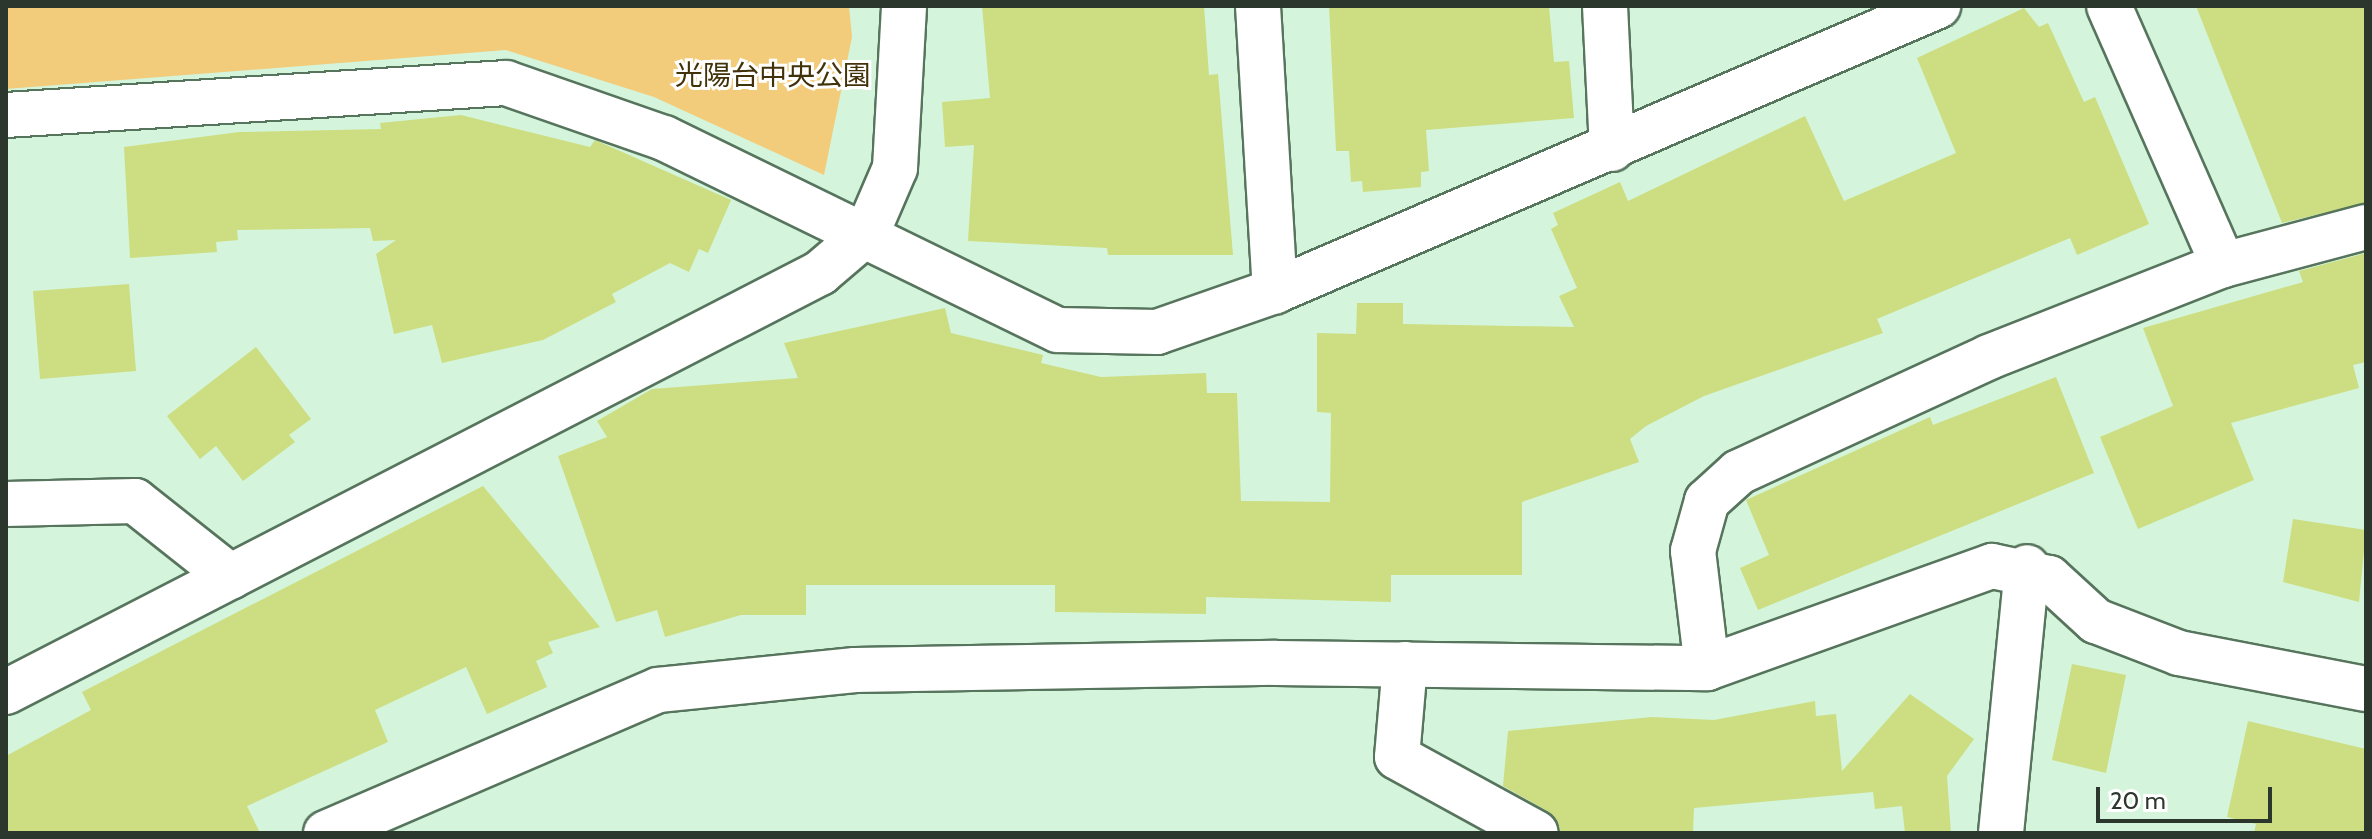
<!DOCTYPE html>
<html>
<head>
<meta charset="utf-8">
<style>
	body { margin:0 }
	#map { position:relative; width:2372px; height:839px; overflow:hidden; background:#d4f5db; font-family:Cabin,"Noto Sans JP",sans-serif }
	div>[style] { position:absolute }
	.green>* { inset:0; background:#f2cc7a }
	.building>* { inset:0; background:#ccde81 }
	.roads { filter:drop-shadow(2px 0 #57745d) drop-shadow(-2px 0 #57745d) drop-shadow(0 2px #57745d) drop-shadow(0 -2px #57745d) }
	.street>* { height:44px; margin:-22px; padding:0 22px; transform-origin:22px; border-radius:22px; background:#fff }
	span { translate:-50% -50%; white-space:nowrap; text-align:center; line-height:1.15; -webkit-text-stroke:6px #fff; paint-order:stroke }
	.park-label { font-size:28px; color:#423209 }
	.frame { position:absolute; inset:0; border:8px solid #2b372d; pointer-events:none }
	.scale { position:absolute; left:2096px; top:787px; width:176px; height:36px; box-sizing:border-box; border:4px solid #2b372d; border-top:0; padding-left:10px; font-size:24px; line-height:28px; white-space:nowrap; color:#2b372d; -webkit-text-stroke:6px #fff; paint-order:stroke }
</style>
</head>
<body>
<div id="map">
	<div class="green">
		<div style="clip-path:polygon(6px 6px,849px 6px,852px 37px,824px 175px,654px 97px,506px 50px,6px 89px)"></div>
	</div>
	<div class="building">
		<div style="clip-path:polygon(982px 6px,1204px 6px,1209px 75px,1218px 74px,1233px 255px,1108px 255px,1107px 248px,968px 241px,974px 145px,945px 147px,942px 102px,990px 98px)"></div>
		<div style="clip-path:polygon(1329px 6px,1549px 6px,1554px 62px,1569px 61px,1574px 118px,1426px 130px,1429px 171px,1421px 172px,1421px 187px,1363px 192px,1362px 181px,1351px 182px,1349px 151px,1336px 151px)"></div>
		<div style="clip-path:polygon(2196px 6px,2366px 6px,2366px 203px,2282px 223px)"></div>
		<div style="clip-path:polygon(2024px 8px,2039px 27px,2048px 23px,2084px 102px,2095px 97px,2149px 224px,2077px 255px,2070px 238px,1877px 319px,1883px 333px,1704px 396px,1646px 426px,1630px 439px,1639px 462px,1522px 502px,1522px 575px,1391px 575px,1391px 602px,1206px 597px,1206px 614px,1055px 612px,1055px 585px,806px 585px,806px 615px,741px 615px,665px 637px,657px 610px,616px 622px,558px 456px,607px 437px,597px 421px,652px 389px,798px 378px,784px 343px,945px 308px,951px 333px,1043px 355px,1041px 363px,1101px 377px,1206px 373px,1207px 393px,1237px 393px,1241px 501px,1330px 502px,1331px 413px,1317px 412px,1317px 333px,1356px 334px,1357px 303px,1403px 303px,1403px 324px,1574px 327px,1559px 296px,1577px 288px,1551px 229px,1558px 225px,1553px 213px,1620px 182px,1628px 201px,1805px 116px,1844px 201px,1956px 153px,1917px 58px)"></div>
		<div style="clip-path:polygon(461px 115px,590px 147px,595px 140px,731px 200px,708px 253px,699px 249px,689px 272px,670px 263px,612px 294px,616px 302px,543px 340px,442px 363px,432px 325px,394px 334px,376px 254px,396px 240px,373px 241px,370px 228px,237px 230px,238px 240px,216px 242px,217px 252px,130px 258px,124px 147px,239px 132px,381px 129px,380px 123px)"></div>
		<div style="clip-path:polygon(2366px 253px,2366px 362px,2353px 365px,2359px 388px,2231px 423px,2254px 480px,2138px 529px,2100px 437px,2173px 406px,2143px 328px,2303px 282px,2299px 271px)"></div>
		<div style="clip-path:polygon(129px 284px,136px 371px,40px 379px,33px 291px)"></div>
		<div style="clip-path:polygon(256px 347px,311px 419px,289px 435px,295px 442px,243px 481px,216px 446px,200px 459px,167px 416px)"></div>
		<div style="clip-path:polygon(2056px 377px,2094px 473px,1758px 610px,1740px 568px,1769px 555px,1746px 500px,1930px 417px,1933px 425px)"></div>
		<div style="clip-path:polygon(483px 486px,600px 627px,548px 642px,553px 653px,536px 661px,547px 687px,487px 714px,466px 667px,375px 710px,388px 742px,247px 806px,260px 833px,6px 833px,6px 756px,91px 710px,82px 692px)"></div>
		<div style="clip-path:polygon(2293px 519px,2366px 530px,2359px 602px,2283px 582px)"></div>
		<div style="clip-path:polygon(2072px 664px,2126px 675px,2106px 773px,2052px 760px)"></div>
		<div style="clip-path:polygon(1910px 694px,1974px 739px,1947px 776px,1951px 833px,1905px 833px,1902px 806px,1875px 809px,1873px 792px,1694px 808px,1693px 833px,1561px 833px,1549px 812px,1503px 786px,1508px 731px,1652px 717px,1714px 720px,1815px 701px,1816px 716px,1836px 714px,1842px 771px)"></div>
		<div style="clip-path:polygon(2248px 721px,2366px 749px,2366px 833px,2254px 833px,2256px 824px,2227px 817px)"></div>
	</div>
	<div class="roads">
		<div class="street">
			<div style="left:1258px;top:6px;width:286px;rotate:86.6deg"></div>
			<div style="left:1605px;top:6px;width:143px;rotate:87.2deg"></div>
			<div style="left:2109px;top:6px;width:283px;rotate:66.2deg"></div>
			<div style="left:6px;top:115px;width:501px;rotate:-3.66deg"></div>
			<div style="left:506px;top:83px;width:167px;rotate:19.2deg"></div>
			<div style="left:664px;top:138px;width:438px;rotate:26deg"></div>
			<div style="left:1058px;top:330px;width:99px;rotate:1.2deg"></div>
			<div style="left:1157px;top:332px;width:125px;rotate:-19.2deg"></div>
			<div style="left:1275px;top:291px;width:722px;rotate:-23.26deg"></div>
			<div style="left:6px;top:504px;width:129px;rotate:-1.3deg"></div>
			<div style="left:135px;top:501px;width:122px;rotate:38.4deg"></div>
			<div style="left:1405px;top:664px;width:93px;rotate:94.9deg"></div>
			<div style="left:1397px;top:757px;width:158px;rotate:28.7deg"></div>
			<div style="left:1707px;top:668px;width:118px;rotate:-96.8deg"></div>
			<div style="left:1693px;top:551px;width:52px;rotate:-74.4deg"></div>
			<div style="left:1707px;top:501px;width:43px;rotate:-42.2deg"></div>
			<div style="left:1739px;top:472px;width:275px;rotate:-24.7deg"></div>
			<div style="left:1989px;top:357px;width:251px;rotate:-21.5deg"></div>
			<div style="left:2223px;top:265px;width:148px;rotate:-14.9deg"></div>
			<div style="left:6px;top:692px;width:916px;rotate:-27.24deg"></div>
			<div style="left:820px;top:273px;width:62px;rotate:-40.4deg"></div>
			<div style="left:867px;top:233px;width:71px;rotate:-66.7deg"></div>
			<div style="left:895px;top:168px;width:162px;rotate:-86.8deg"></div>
			<div style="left:326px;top:833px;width:361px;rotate:-23.3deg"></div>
			<div style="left:658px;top:690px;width:198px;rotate:-5.8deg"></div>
			<div style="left:855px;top:670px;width:421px;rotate:-1deg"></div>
			<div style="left:1276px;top:663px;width:431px;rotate:0.7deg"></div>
			<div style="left:1707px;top:668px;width:303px;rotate:-19.7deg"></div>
			<div style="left:1992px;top:566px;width:58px;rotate:11.9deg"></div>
			<div style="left:2049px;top:578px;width:64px;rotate:42.5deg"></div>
			<div style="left:2096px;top:621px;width:89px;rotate:21.1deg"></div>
			<div style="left:2179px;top:653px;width:190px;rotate:10.9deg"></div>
			<div style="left:2001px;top:833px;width:267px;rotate:-84.4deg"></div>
		</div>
	</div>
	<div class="park-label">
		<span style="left:773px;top:75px">光陽台中央公園</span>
	</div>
	<div class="frame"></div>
	<div class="scale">20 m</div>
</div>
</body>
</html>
